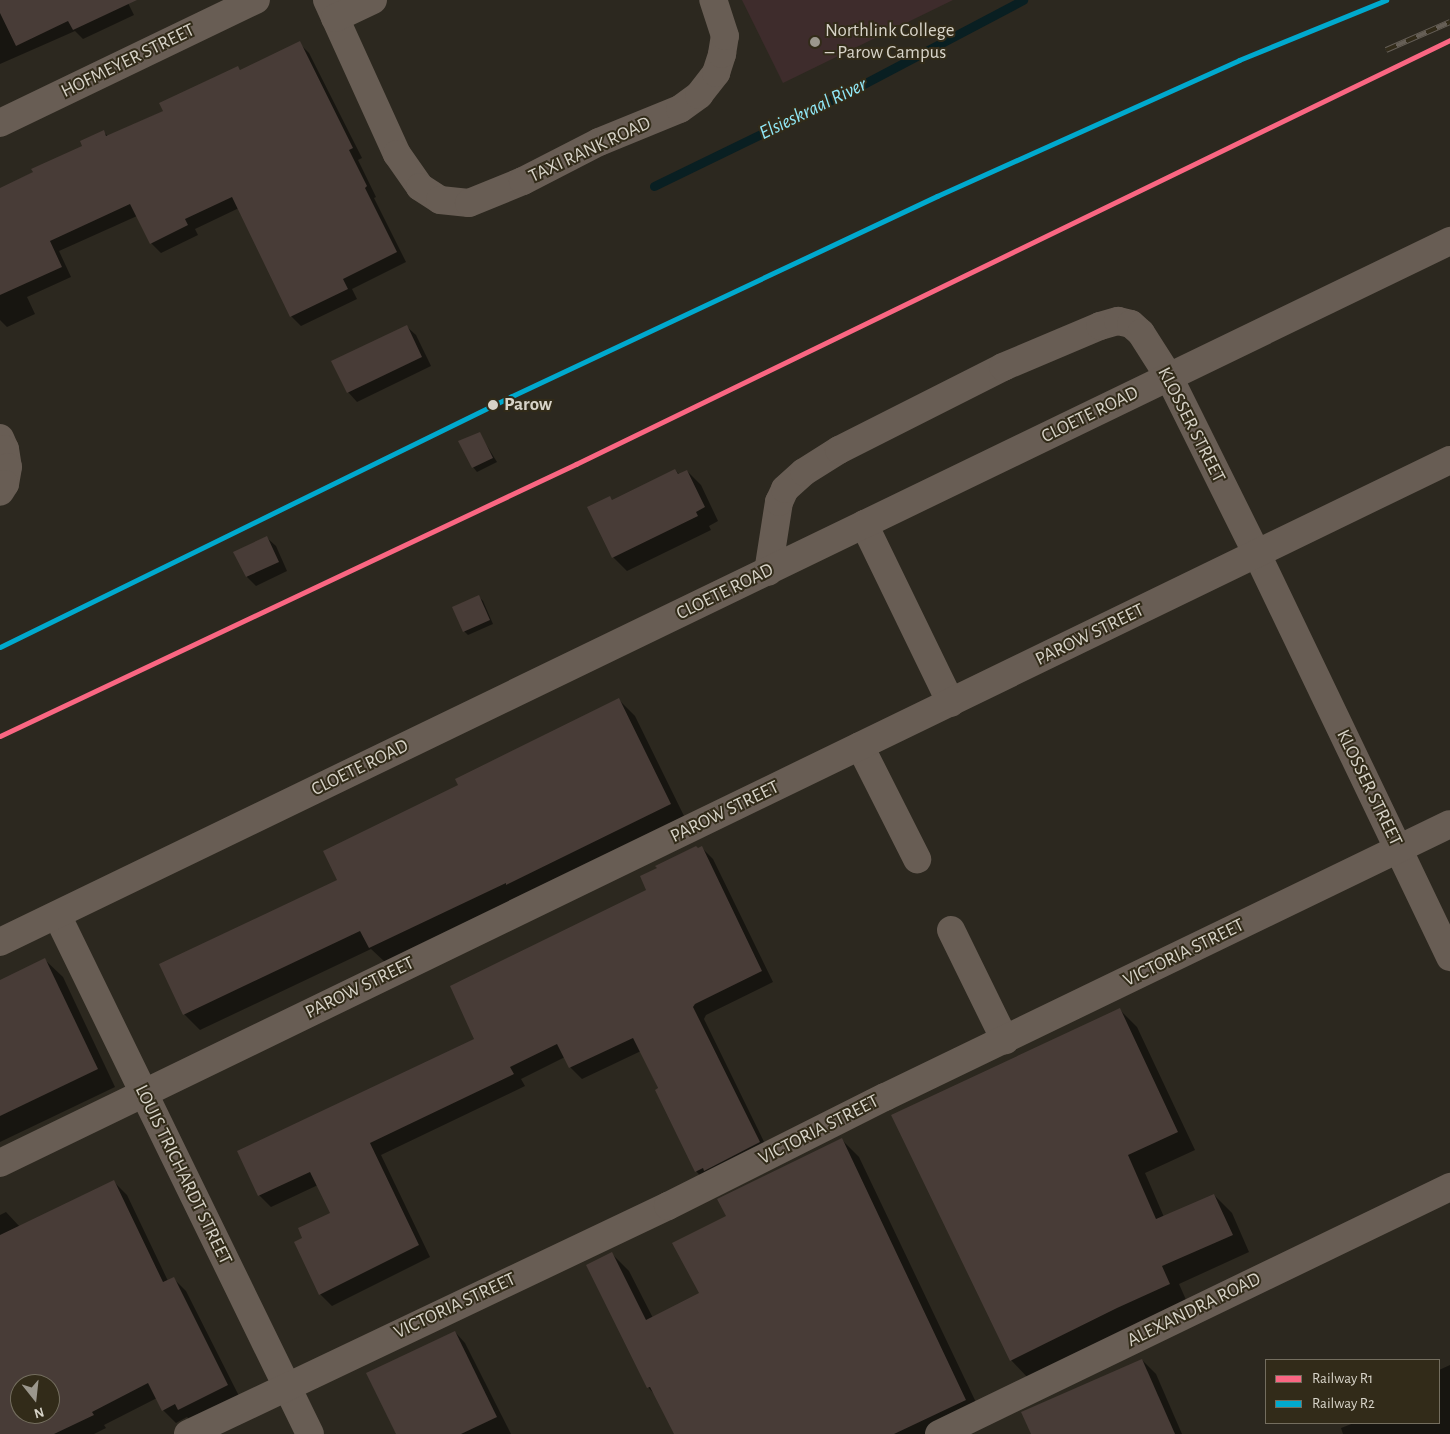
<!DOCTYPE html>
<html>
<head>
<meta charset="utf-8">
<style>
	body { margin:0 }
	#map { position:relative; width:1450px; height:1434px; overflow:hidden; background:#2c281f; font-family:"Alegreya Sans",sans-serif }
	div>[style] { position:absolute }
	.education>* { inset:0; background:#3e2c2c }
	.shadow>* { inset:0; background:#0007 }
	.stream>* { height:9px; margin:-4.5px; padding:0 4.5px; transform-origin:4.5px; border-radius:4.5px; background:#091f22 }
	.building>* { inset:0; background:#483c37 }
	.minor>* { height:28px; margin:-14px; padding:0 14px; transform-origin:14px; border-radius:14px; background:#685d54 }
	.rail>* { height:5.5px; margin-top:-2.75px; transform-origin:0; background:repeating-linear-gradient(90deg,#322b19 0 11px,#665f56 0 22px); box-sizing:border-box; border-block:1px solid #665f56 }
	.rail-1>* { height:5px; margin:-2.5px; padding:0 2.5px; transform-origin:2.5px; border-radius:2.5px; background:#fa6682 }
	.rail-2>* { height:5px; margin:-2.5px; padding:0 2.5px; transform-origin:2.5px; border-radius:2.5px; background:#00a9ce }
	.dots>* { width:14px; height:14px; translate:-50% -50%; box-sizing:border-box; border:2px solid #322b19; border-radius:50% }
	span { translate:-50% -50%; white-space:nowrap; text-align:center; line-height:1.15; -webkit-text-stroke:4px #322b19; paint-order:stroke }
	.poi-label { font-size:19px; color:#d7d3c8 }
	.left { translate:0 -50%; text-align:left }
	.street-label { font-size:19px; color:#d7d3c8 }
	.stop-label { font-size:19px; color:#d7d3c8; font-weight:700 }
	.water-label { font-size:20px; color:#90e8f8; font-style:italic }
	.legend { position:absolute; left:1265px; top:1359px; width:175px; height:65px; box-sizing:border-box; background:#322b19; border:1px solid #746e5f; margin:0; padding:6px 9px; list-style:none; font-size:15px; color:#d7d3c8 }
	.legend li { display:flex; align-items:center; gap:10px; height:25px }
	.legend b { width:25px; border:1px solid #746e5f }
	.north { position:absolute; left:10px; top:1374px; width:50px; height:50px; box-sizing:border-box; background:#322b19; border:1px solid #746e5f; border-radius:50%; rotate:164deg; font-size:14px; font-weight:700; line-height:20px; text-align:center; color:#d7d3c8 }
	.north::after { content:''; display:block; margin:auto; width:18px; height:22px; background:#9b978d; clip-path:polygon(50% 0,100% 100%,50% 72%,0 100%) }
</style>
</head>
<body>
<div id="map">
	<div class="education">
		<div style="clip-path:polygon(742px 0,953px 0,783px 83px)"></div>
	</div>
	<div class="shadow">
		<div style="clip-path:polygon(0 0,135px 0,128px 3px,134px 15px,83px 39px,75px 31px,0 64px)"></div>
		<div style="clip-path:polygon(299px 43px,309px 53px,362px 158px,358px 160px,376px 197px,374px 198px,406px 262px,352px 289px,357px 299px,301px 326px,291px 316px,239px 208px,195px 229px,198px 235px,161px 253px,151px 243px,137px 216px,59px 251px,71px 277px,27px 297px,35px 314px,7px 327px,0 320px,0 189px,84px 147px,103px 132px,108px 136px,164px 111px,238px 67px,241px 71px)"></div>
		<div style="clip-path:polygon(406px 326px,416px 335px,431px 366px,357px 402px,348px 392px)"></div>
		<div style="clip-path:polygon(479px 433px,497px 462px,477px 472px,473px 467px)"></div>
		<div style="clip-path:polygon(675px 470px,680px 475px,687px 471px,701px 485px,718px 521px,709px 526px,711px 530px,627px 571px,613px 557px,610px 497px,613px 501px)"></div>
		<div style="clip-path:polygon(266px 537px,276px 546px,287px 571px,256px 586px,247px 577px,235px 552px)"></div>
		<div style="clip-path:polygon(479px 597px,483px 601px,493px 624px,468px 635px,464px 631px)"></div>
		<div style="clip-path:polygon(619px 700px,635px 716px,686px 820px,386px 963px,371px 949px,200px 1030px,184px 1014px,338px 881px,459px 786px)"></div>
		<div style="clip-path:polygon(702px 848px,713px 859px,773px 982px,706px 1015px,704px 1019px,770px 1154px,707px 1183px,696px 1171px,641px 1051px,582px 1079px,570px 1067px,565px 1057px,521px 1079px,525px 1086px,381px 1155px,430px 1257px,332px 1306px,320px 1294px,304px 1238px,332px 1214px,318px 1185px,271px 1207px,259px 1195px,239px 1152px,476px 1039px)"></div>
		<div style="clip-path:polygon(45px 960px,63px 977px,115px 1087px,0 1142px,0 981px)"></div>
		<div style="clip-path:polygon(1119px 1009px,1137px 1027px,1195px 1150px,1145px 1173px,1164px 1217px,1214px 1195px,1232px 1213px,1249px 1252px,1179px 1284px,1187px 1302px,1028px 1378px,1011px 1360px)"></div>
		<div style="clip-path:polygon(842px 1140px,859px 1157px,983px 1417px,947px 1434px,675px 1434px,655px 1395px,648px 1387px,612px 1254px,629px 1271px,653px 1318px,701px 1293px,728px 1217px)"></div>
		<div style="clip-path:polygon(evenodd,114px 1182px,127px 1195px,168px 1281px,173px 1278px,186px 1291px,240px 1398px,192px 1423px,187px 1417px,176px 1423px,163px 1410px,157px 1398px,104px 1425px,106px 1428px,94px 1434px,0 1434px,0 1215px,6px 1212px,20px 1227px,114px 1182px,20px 1384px,50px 1384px,50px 1414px,20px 1414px,20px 1384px)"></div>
		<div style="clip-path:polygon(455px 1332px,465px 1343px,511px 1434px,398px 1434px)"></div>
		<div style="clip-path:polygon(1142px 1360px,1156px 1374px,1182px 1434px,1032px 1434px)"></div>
		<div style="clip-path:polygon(1450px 1365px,1450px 1434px,1343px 1434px,1341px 1428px,1354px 1423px,1439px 1423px,1439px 1370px)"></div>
	</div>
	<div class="stream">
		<div style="left:654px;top:186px;width:225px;rotate:-25.9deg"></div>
		<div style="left:856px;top:88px;width:189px;rotate:-27.8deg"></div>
	</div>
	<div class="building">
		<div style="clip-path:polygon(0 0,137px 0,73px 30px,68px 21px,16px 46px,0 13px)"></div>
		<div style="clip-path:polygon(300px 41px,353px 148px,349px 150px,367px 186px,365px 188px,397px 252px,343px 279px,348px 289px,290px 317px,232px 197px,185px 219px,188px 225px,150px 244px,130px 204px,50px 241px,62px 267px,0 295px,0 188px,33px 172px,31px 169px,82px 146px,80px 141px,104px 130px,106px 136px,163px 111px,159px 103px,238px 66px,240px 70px)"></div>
		<div style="clip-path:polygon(407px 325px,422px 357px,347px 393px,331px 361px)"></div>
		<div style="clip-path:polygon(480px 432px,493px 458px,472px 468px,458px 441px)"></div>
		<div style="clip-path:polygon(675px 469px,678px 474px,687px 470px,705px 507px,696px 512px,698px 516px,612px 558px,587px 507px,610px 496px,612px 500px)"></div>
		<div style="clip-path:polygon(267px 536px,279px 562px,246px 577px,233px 552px)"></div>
		<div style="clip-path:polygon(479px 595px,490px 620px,463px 632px,452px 607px)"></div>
		<div style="clip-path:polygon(619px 698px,671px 804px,506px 885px,506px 883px,369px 948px,360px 931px,183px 1015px,159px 964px,337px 880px,323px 851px,458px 785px,455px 779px)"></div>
		<div style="clip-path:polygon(696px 846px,698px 848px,702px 846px,762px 971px,695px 1004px,693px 1007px,760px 1142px,704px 1171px,703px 1168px,695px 1172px,655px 1090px,658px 1088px,633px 1038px,569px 1068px,557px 1044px,510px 1067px,514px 1074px,370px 1143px,419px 1245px,319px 1295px,294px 1242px,302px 1238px,298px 1228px,330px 1213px,310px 1172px,258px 1196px,237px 1151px,474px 1039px,450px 986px,646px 890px,640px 876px,657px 868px,655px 866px)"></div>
		<div style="clip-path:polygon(45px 958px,98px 1069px,0 1116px,0 980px)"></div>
		<div style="clip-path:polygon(1120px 1008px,1178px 1132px,1128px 1155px,1156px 1219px,1214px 1194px,1233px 1235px,1162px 1266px,1170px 1284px,1117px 1308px,1010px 1361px,891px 1115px)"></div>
		<div style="clip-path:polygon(842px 1138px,966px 1400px,894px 1434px,674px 1434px,650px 1387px,647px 1388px,586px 1265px,612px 1252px,646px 1320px,699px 1293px,672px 1243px,726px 1216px,717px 1199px)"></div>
		<div style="clip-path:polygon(evenodd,114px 1180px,163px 1282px,174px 1277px,228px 1385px,178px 1410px,175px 1404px,162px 1411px,148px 1383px,92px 1412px,94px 1415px,54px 1434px,0 1434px,0 1235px,114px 1180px,20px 1384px,50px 1384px,50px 1414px,20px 1414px,20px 1384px)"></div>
		<div style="clip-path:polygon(455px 1331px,497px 1417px,461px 1434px,396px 1434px,366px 1373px)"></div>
		<div style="clip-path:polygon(1142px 1359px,1175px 1434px,1031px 1434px,1021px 1412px)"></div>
	</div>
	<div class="minor">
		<div style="left:327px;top:0;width:169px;rotate:65.6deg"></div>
		<div style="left:397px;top:154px;width:40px;rotate:55.1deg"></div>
		<div style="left:420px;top:187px;width:24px;rotate:33deg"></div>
		<div style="left:440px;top:200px;width:29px;rotate:6deg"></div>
		<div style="left:469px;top:203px;width:58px;rotate:-22.2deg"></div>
		<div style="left:523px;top:181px;width:85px;rotate:-27.2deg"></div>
		<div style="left:599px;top:142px;width:87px;rotate:-22.2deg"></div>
		<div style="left:680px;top:109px;width:24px;rotate:-36deg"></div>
		<div style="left:699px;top:95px;width:28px;rotate:-52deg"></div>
		<div style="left:716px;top:73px;width:20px;rotate:-72deg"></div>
		<div style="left:722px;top:54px;width:18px;rotate:-81deg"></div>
		<div style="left:725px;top:36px;width:38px;rotate:-108deg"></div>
		<div style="left:335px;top:18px;width:42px;rotate:-25.3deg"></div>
		<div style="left:0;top:123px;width:284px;rotate:-25.7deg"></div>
		<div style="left:0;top:438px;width:12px;rotate:66deg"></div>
		<div style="left:5px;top:449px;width:18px;rotate:81deg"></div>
		<div style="left:8px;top:467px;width:17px;rotate:100deg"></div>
		<div style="left:5px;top:484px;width:9px;rotate:122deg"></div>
		<div style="left:864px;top:524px;width:199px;rotate:64.1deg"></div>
		<div style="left:768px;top:572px;width:71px;rotate:-81.1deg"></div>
		<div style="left:779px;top:502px;width:14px;rotate:-65deg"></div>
		<div style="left:785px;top:489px;width:25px;rotate:-42deg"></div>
		<div style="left:804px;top:472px;width:41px;rotate:-32.2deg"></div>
		<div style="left:839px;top:450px;width:184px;rotate:-26.8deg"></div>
		<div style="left:1003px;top:367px;width:105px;rotate:-22.9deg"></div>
		<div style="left:1100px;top:326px;width:19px;rotate:-16deg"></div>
		<div style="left:1118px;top:321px;width:13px;rotate:13deg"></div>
		<div style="left:1131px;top:324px;width:13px;rotate:42deg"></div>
		<div style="left:1141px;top:333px;width:52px;rotate:57.5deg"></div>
		<div style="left:1169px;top:377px;width:198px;rotate:63.6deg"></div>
		<div style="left:1257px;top:554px;width:447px;rotate:64.4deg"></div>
		<div style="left:860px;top:746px;width:127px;rotate:63.2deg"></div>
		<div style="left:57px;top:915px;width:577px;rotate:64.01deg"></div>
		<div style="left:951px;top:930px;width:123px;rotate:63.9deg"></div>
		<div style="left:0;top:942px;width:1611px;rotate:-25.8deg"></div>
		<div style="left:0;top:1163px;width:1611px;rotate:-25.87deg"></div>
		<div style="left:188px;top:1434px;width:531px;rotate:-25.41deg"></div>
		<div style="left:668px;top:1206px;width:243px;rotate:-26.7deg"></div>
		<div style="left:885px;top:1097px;width:627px;rotate:-25.79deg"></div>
		<div style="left:939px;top:1434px;width:568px;rotate:-25.8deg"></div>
	</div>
	<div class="rail">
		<div style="left:1386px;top:50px;width:70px;rotate:-23.6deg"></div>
	</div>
	<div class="rail-1">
		<div style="left:0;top:736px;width:637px;rotate:-25.28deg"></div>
		<div style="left:576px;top:464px;width:971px;rotate:-25.88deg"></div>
	</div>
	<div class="rail-2">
		<div style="left:0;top:647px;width:570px;rotate:-26.12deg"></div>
		<div style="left:512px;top:396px;width:470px;rotate:-25.2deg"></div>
		<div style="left:937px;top:196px;width:331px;rotate:-24.2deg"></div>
		<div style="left:1239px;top:60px;width:159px;rotate:-22.2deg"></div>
	</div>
	<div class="dots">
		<div style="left:815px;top:42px;background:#9b978d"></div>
		<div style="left:493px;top:405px;background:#d7d3c8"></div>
	</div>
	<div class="poi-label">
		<span class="left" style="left:825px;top:42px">Northlink College<br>– Parow Campus</span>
	</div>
	<div class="street-label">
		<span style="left:128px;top:61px;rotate:-26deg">HOFMEYER STREET</span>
		<span style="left:590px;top:150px;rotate:-25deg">TAXI RANK ROAD</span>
		<span style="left:1090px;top:415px;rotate:-26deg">CLOETE ROAD</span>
		<span style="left:1191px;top:425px;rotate:63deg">KLOSSER STREET</span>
		<span style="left:725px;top:592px;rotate:-26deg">CLOETE ROAD</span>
		<span style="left:1090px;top:635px;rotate:-26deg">PAROW STREET</span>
		<span style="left:360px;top:768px;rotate:-26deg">CLOETE ROAD</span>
		<span style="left:1369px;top:788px;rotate:64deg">KLOSSER STREET</span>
		<span style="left:725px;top:812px;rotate:-26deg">PAROW STREET</span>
		<span style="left:1184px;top:953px;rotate:-26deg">VICTORIA STREET</span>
		<span style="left:360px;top:988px;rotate:-26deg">PAROW STREET</span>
		<span style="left:819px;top:1130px;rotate:-27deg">VICTORIA STREET</span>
		<span style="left:183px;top:1175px;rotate:64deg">LOUIS TRICHARDT STREET</span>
		<span style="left:455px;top:1306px;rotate:-25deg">VICTORIA STREET</span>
		<span style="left:1194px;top:1310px;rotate:-26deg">ALEXANDRA ROAD</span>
	</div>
	<div class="stop-label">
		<span class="left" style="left:504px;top:405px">Parow</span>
	</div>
	<div class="water-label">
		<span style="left:813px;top:109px;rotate:-26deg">Elsieskraal River</span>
	</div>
	<ul class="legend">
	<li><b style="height:6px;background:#fa6682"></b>Railway R1</li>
	<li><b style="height:6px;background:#00a9ce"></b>Railway R2</li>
	</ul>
	<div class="north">N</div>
</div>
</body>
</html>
